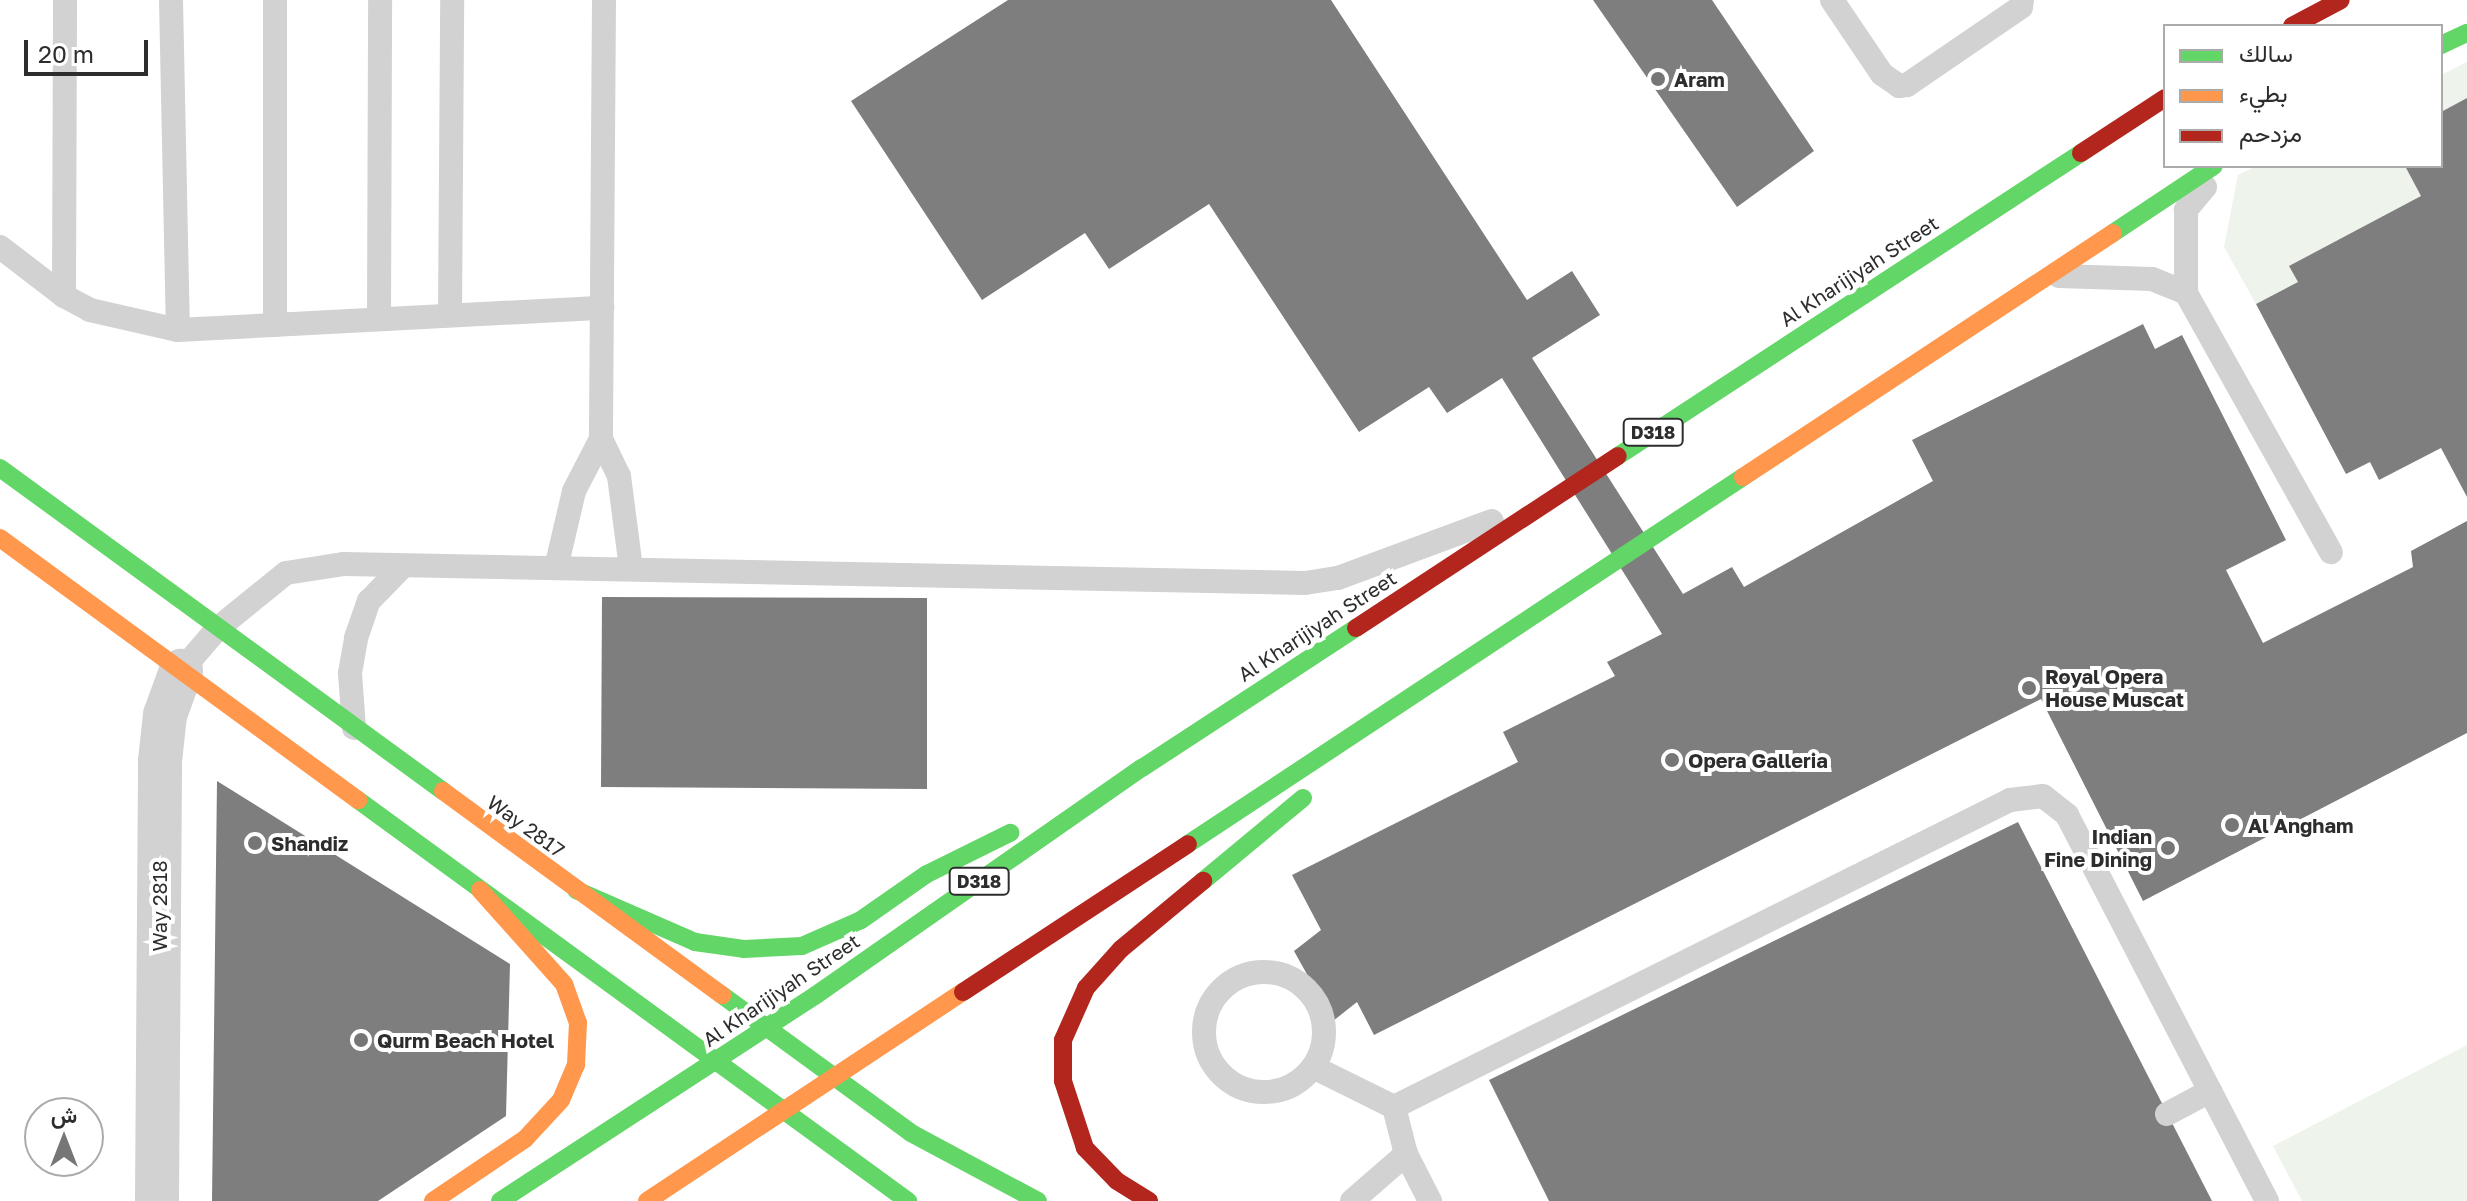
<!DOCTYPE html>
<html>
<head>
<meta charset="utf-8">
<style>
	body { margin:0 }
	#map { position:relative; width:2467px; height:1201px; overflow:hidden; background:#fff; font-family:"Golos Text",Vazirmatn,sans-serif }
	div>[style] { position:absolute }
	.green>* { inset:0; background:#eef3ec }
	.building>* { inset:0; background:#7e7e7e }
	.lane>* { height:24px; margin:-12px; padding:0 12px; transform-origin:12px; border-radius:12px; background:#d2d2d2 }
	.lane>.ring { margin:-12px; padding:0; box-sizing:content-box; background:none; border:24px solid #d2d2d2; border-radius:50% }
	.street>* { height:44px; margin:-22px; padding:0 22px; transform-origin:22px; border-radius:22px; background:#d2d2d2 }
	.fast>* { height:18px; margin:-9px; padding:0 9px; transform-origin:9px; border-radius:9px; background:#63d668 }
	.slow>* { height:18px; margin:-9px; padding:0 9px; transform-origin:9px; border-radius:9px; background:#ff974d }
	.jam>* { height:18px; margin:-9px; padding:0 9px; transform-origin:9px; border-radius:9px; background:#b3261e }
	.dots>* { width:22px; height:22px; translate:-50% -50%; box-sizing:border-box; border:4px solid #fff; border-radius:50% }
	span { translate:-50% -50%; white-space:nowrap; text-align:center; line-height:1.15; -webkit-text-stroke:8px #fff; paint-order:stroke }
	.shield-label span { padding:2px 6px; background:#fff; border:2px solid; border-radius:6px; -webkit-text-stroke-width:0 }
	.shield-label { font-size:18px; color:#2d2d2d; font-weight:700 }
	.poi-label { font-size:20px; color:#2d2d2d; font-weight:700 }
	.left { translate:0 -50%; text-align:left }
	.right { translate:-100% -50%; text-align:right }
	.street-label { font-size:20px; color:#2d2d2d }
	.legend { position:absolute; left:2163px; top:24px; width:280px; height:144px; box-sizing:border-box; background:#fff; border:2px solid #ababab; margin:0; padding:10px 14px; list-style:none; font-size:24px; color:#2d2d2d }
	.legend li { display:flex; align-items:center; gap:16px; height:40px }
	.legend b { width:40px; border:2px solid #ababab }
	.north { position:absolute; left:24px; top:1097px; width:80px; height:80px; box-sizing:border-box; background:#fff; border:2px solid #ababab; border-radius:50%; rotate:0deg; font-size:22px; font-weight:700; line-height:32px; text-align:center; color:#2d2d2d }
	.north::after { content:''; display:block; margin:auto; width:28px; height:36px; background:#767676; clip-path:polygon(50% 0,100% 100%,50% 72%,0 100%) }
	.scale { position:absolute; left:24px; top:40px; width:124px; height:36px; box-sizing:border-box; border:4px solid #2d2d2d; border-top:0; padding-left:10px; font-size:24px; line-height:28px; white-space:nowrap; color:#2d2d2d; -webkit-text-stroke:6px #fff; paint-order:stroke }
</style>
</head>
<body>
<div id="map">
	<div class="green">
		<div style="clip-path:polygon(2467px 62px,2467px 98px,2441px 112px,2441px 75px)"></div>
		<div style="clip-path:polygon(2257px 166px,2405px 166px,2421px 196px,2290px 266px,2298px 282px,2256px 304px,2224px 247px,2238px 175px)"></div>
		<div style="clip-path:polygon(2467px 1045px,2467px 1201px,2302px 1201px,2273px 1146px)"></div>
	</div>
	<div class="building">
		<div style="clip-path:polygon(1008px 0,1331px 0,1527px 300px,1572px 271px,1600px 315px,1532px 358px,1683px 594px,1732px 567px,1744px 587px,1933px 481px,1912px 440px,2143px 324px,2155px 349px,2182px 335px,2286px 540px,2226px 570px,2263px 643px,2413px 567px,2411px 551px,2467px 521px,2467px 733px,2143px 901px,2041px 699px,1374px 1035px,1357px 1002px,1333px 1021px,1294px 951px,1321px 930px,1292px 875px,1518px 762px,1503px 732px,1615px 676px,1607px 662px,1662px 634px,1502px 378px,1447px 413px,1429px 387px,1359px 432px,1209px 204px,1109px 269px,1085px 233px,982px 300px,851px 101px)"></div>
		<div style="clip-path:polygon(1593px 0,1712px 0,1814px 151px,1737px 207px)"></div>
		<div style="clip-path:polygon(2467px 98px,2467px 497px,2441px 448px,2379px 480px,2370px 462px,2346px 474px,2256px 304px,2298px 282px,2289px 266px,2421px 196px,2405px 166px,2441px 166px,2441px 112px)"></div>
		<div style="clip-path:polygon(602px 597px,927px 598px,927px 789px,601px 787px)"></div>
		<div style="clip-path:polygon(217px 781px,510px 964px,506px 1116px,378px 1201px,212px 1201px)"></div>
		<div style="clip-path:polygon(2018px 822px,2212px 1201px,1549px 1201px,1489px 1080px)"></div>
	</div>
	<div class="lane">
		<div style="left:171px;top:0;width:330px;rotate:88.8deg"></div>
		<div style="left:275px;top:0;width:325px;rotate:90deg"></div>
		<div style="left:604px;top:0;width:439px;rotate:90.4deg"></div>
		<div style="left:601px;top:439px;width:41px;rotate:64.1deg"></div>
		<div style="left:619px;top:476px;width:93px;rotate:82.6deg"></div>
		<div style="left:1832px;top:0;width:89px;rotate:56deg"></div>
		<div style="left:1882px;top:74px;width:21px;rotate:35deg"></div>
		<div style="left:1899px;top:86px;width:8px;rotate:-7deg"></div>
		<div style="left:1907px;top:85px;width:138px;rotate:-34.4deg"></div>
		<div style="left:2021px;top:7px;width:7px;rotate:-82deg"></div>
		<div style="left:2205px;top:187px;width:30px;rotate:130deg"></div>
		<div style="left:2186px;top:210px;width:83px;rotate:90deg"></div>
		<div style="left:2186px;top:293px;width:297px;rotate:60.8deg"></div>
		<div style="left:0;top:247px;width:81px;rotate:37.4deg"></div>
		<div style="left:64px;top:296px;width:30px;rotate:28deg"></div>
		<div style="left:90px;top:310px;width:90px;rotate:12.8deg"></div>
		<div style="left:178px;top:330px;width:425px;rotate:-3deg"></div>
		<div style="left:2059px;top:276px;width:93px;rotate:1.8deg"></div>
		<div style="left:2152px;top:279px;width:37px;rotate:22deg"></div>
		<div style="left:64px;top:296px;width:296px;rotate:-89.8deg"></div>
		<div style="left:450px;top:315px;width:315px;rotate:-89.6deg"></div>
		<div style="left:379px;top:319px;width:319px;rotate:-89.8deg"></div>
		<div style="left:556px;top:568px;width:79px;rotate:-76.8deg"></div>
		<div style="left:574px;top:491px;width:59px;rotate:-62.6deg"></div>
		<div style="left:181px;top:671px;width:57px;rotate:-49.3deg"></div>
		<div style="left:218px;top:628px;width:87px;rotate:-39deg"></div>
		<div style="left:286px;top:573px;width:59px;rotate:-8.8deg"></div>
		<div style="left:344px;top:564px;width:961px;rotate:1.13deg"></div>
		<div style="left:1305px;top:583px;width:33px;rotate:-9deg"></div>
		<div style="left:1338px;top:578px;width:164px;rotate:-20.3deg"></div>
		<div style="left:354px;top:728px;width:55px;rotate:-94.2deg"></div>
		<div style="left:350px;top:673px;width:36px;rotate:-80deg"></div>
		<div style="left:356px;top:638px;width:39px;rotate:-71deg"></div>
		<div style="left:369px;top:601px;width:49px;rotate:-45.8deg"></div>
		<div class="ring" style="left:1204px;top:972px;width:96px;height:96px"></div>
		<div style="left:1313px;top:1067px;width:90px;rotate:26.3deg"></div>
		<div style="left:1394px;top:1107px;width:49px;rotate:75.7deg"></div>
		<div style="left:1406px;top:1154px;width:53px;rotate:62.9deg"></div>
		<div style="left:1394px;top:1107px;width:688px;rotate:-26.49deg"></div>
		<div style="left:2010px;top:800px;width:33px;rotate:-7deg"></div>
		<div style="left:2043px;top:796px;width:31px;rotate:38deg"></div>
		<div style="left:2067px;top:815px;width:435px;rotate:62.6deg"></div>
		<div style="left:2167px;top:1114px;width:49px;rotate:-28.1deg"></div>
		<div style="left:1352px;top:1201px;width:72px;rotate:-41deg"></div>
	</div>
	<div class="street">
		<div style="left:157px;top:1201px;width:440px;rotate:-89.6deg"></div>
		<div style="left:160px;top:761px;width:46px;rotate:-83.8deg"></div>
		<div style="left:165px;top:715px;width:47px;rotate:-70deg"></div>
	</div>
	<div class="fast">
		<div style="left:2441px;top:45px;width:29px;rotate:-25deg"></div>
		<div style="left:2113px;top:233px;width:121px;rotate:-33.6deg"></div>
		<div style="left:1618px;top:456px;width:553px;rotate:-33.2deg"></div>
		<div style="left:0;top:468px;width:548px;rotate:36.1deg"></div>
		<div style="left:358px;top:800px;width:681px;rotate:36.1deg"></div>
		<div style="left:1188px;top:844px;width:665px;rotate:-33.48deg"></div>
		<div style="left:1203px;top:881px;width:130px;rotate:-39.7deg"></div>
		<div style="left:576px;top:890px;width:130px;rotate:23.6deg"></div>
		<div style="left:695px;top:942px;width:49px;rotate:8.1deg"></div>
		<div style="left:744px;top:949px;width:58px;rotate:-3deg"></div>
		<div style="left:802px;top:946px;width:64px;rotate:-23.8deg"></div>
		<div style="left:861px;top:920px;width:80px;rotate:-34.9deg"></div>
		<div style="left:927px;top:874px;width:93px;rotate:-26.3deg"></div>
		<div style="left:722px;top:995px;width:234px;rotate:36.1deg"></div>
		<div style="left:911px;top:1133px;width:144px;rotate:28.2deg"></div>
		<div style="left:500px;top:1201px;width:377px;rotate:-33.1deg"></div>
		<div style="left:816px;top:995px;width:397px;rotate:-34.9deg"></div>
		<div style="left:1142px;top:768px;width:256px;rotate:-33.2deg"></div>
	</div>
	<div class="slow">
		<div style="left:1743px;top:477px;width:443px;rotate:-33.4deg"></div>
		<div style="left:0;top:538px;width:444px;rotate:36.2deg"></div>
		<div style="left:443px;top:791px;width:346px;rotate:36.2deg"></div>
		<div style="left:433px;top:1201px;width:111px;rotate:-34deg"></div>
		<div style="left:525px;top:1139px;width:53px;rotate:-47.3deg"></div>
		<div style="left:561px;top:1100px;width:38px;rotate:-67deg"></div>
		<div style="left:576px;top:1065px;width:42px;rotate:-87.3deg"></div>
		<div style="left:578px;top:1023px;width:41px;rotate:-109.7deg"></div>
		<div style="left:564px;top:984px;width:126px;rotate:-131.8deg"></div>
		<div style="left:647px;top:1201px;width:379px;rotate:-33.5deg"></div>
	</div>
	<div class="jam">
		<div style="left:2292px;top:26px;width:55px;rotate:-28deg"></div>
		<div style="left:2081px;top:153px;width:100px;rotate:-33.2deg"></div>
		<div style="left:1356px;top:628px;width:313px;rotate:-33.3deg"></div>
		<div style="left:963px;top:992px;width:269px;rotate:-33.3deg"></div>
		<div style="left:1149px;top:1201px;width:39px;rotate:-148deg"></div>
		<div style="left:1116px;top:1180px;width:45px;rotate:-134.1deg"></div>
		<div style="left:1085px;top:1148px;width:71px;rotate:-108.2deg"></div>
		<div style="left:1063px;top:1081px;width:41px;rotate:-90deg"></div>
		<div style="left:1063px;top:1040px;width:57px;rotate:-66.1deg"></div>
		<div style="left:1086px;top:988px;width:52px;rotate:-48.1deg"></div>
		<div style="left:1121px;top:949px;width:107px;rotate:-39.7deg"></div>
	</div>
	<div class="dots">
		<div style="left:1658px;top:79px;background:#767676"></div>
		<div style="left:2029px;top:688px;background:#767676"></div>
		<div style="left:1672px;top:760px;background:#767676"></div>
		<div style="left:2232px;top:825px;background:#767676"></div>
		<div style="left:255px;top:843px;background:#767676"></div>
		<div style="left:2168px;top:848px;background:#767676"></div>
		<div style="left:361px;top:1040px;background:#767676"></div>
	</div>
	<div class="shield-label">
		<span style="left:1653px;top:432px">D318</span>
		<span style="left:979px;top:881px">D318</span>
	</div>
	<div class="poi-label">
		<span class="left" style="left:1674px;top:79px">Aram</span>
		<span class="left" style="left:2045px;top:688px">Royal Opera<br>House Muscat</span>
		<span class="left" style="left:1688px;top:760px">Opera Galleria</span>
		<span class="left" style="left:2248px;top:825px">Al Angham</span>
		<span class="right" style="left:2152px;top:848px">Indian<br>Fine Dining</span>
		<span class="left" style="left:271px;top:843px">Shandiz</span>
		<span class="left" style="left:377px;top:1040px">Qurm Beach Hotel</span>
	</div>
	<div class="street-label">
		<span style="left:1859px;top:271px;rotate:-33deg">Al Kharijiyah Street</span>
		<span style="left:1317px;top:626px;rotate:-33deg">Al Kharijiyah Street</span>
		<span style="left:526px;top:826px;rotate:36deg">Way 2817</span>
		<span style="left:159px;top:906px;rotate:-90deg">Way 2818</span>
		<span style="left:781px;top:990px;rotate:-34deg">Al Kharijiyah Street</span>
	</div>
	<ul class="legend">
	<li><b style="height:10px;background:#63d668"></b>سالك</li>
	<li><b style="height:10px;background:#ff974d"></b>بطيء</li>
	<li><b style="height:10px;background:#b3261e"></b>مزدحم</li>
	</ul>
	<div class="north">ش</div>
	<div class="scale">20 m</div>
</div>
</body>
</html>
